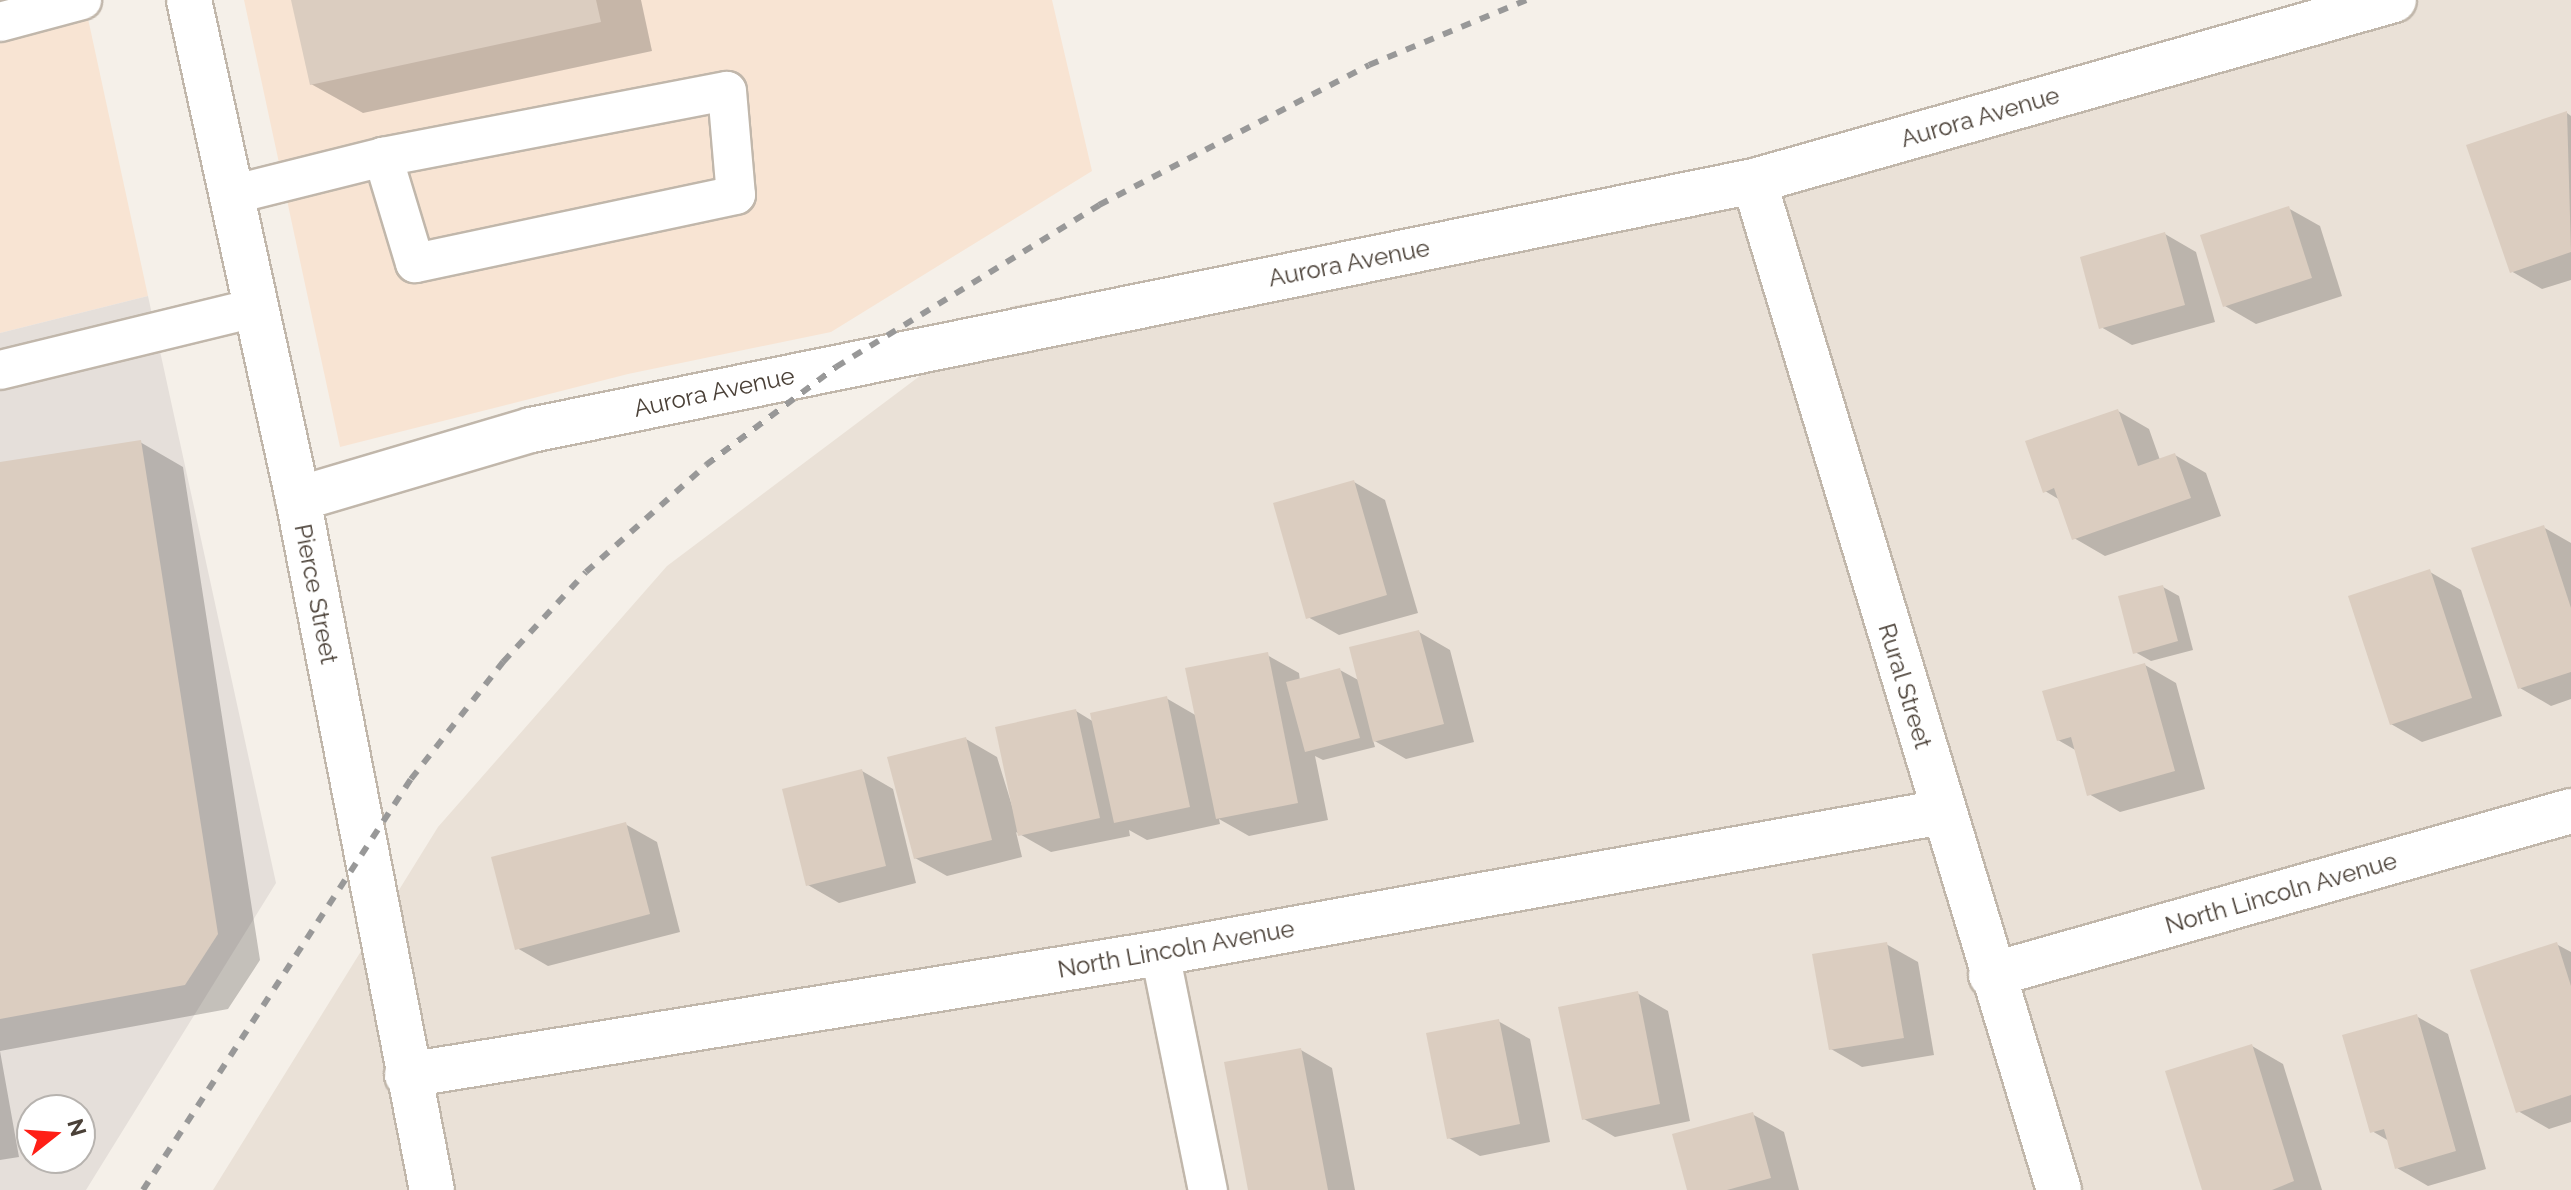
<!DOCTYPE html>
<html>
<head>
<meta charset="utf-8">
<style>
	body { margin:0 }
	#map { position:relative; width:2571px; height:1190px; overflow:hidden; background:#f5f0e9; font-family:Raleway,sans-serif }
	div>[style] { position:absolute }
	.residential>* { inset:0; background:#eae1d7 }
	.commercial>* { inset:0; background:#f8e4d3 }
	.industrial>* { inset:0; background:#e5dfda }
	.shadow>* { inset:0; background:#0003 }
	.building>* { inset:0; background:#dbcdc0 }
	.roads { filter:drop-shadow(2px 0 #c1b7ab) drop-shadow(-2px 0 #c1b7ab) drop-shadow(0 2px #c1b7ab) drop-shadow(0 -2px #c1b7ab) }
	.service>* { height:38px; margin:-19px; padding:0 19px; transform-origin:19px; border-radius:19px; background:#fff }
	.minor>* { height:44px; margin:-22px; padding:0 22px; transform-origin:22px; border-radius:22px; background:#fff }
	.rail>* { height:6px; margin-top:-3px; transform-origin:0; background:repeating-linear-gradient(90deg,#989898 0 10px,transparent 0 20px) }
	span { translate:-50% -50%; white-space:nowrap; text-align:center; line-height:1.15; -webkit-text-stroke:8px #fff; paint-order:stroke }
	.street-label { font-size:24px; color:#4a4037 }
	.north { position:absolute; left:16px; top:1094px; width:80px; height:80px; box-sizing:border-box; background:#fff; border:2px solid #b7b3af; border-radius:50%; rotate:73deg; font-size:22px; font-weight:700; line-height:32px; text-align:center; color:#4a4037 }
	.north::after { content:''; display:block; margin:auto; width:28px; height:36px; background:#ff1f16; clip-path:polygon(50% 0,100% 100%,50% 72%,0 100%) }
</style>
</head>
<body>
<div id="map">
	<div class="residential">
		<div style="clip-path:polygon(2352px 0,2571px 0,2571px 1190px,213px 1190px,438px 827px,667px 566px,1013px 306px,1691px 180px)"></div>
	</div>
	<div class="commercial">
		<div style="clip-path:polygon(0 0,84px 0,148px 296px,0 333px)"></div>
		<div style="clip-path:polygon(244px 0,1052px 0,1092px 171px,831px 332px,628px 374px,340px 447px)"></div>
	</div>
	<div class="industrial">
		<div style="clip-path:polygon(evenodd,148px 296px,276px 883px,86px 1190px,0 1190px,0 333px,148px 296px,32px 1110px,80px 1110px,80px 1158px,32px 1158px,32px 1110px)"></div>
	</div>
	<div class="shadow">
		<div style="clip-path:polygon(293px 0,641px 0,652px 51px,363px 113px,311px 84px)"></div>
		<div style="clip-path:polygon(2567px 113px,2571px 116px,2571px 280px,2542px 289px,2511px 271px)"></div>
		<div style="clip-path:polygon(2288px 208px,2320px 226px,2342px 296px,2256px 324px,2225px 306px)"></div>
		<div style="clip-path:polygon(2165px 234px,2196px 252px,2215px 322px,2132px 345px,2101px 327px)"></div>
		<div style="clip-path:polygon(2118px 411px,2149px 429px,2160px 460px,2175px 455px,2206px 473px,2221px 516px,2105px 556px,2074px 538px,2060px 500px,2045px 491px)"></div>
		<div style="clip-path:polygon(140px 442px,183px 467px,260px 960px,228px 1009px,0 1051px,19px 1157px,0 1160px,0 464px)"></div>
		<div style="clip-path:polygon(1354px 482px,1385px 500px,1418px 613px,1339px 635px,1308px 617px)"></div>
		<div style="clip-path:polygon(2543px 527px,2571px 543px,2571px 699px,2551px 706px,2520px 688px)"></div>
		<div style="clip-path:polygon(2430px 572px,2461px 590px,2502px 716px,2422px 742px,2391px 724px)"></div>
		<div style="clip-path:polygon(2163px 587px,2179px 596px,2193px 650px,2151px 661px,2135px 652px)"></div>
		<div style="clip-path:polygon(1419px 632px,1450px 650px,1474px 742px,1406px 759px,1373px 740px,1375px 747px,1323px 760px,1315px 756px,1328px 820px,1249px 836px,1219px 819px,1220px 824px,1147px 840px,1129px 830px,1130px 836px,1051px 852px,1016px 832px,1022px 857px,947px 876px,915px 858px,966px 739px,997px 757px,1017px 822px,1076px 711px,1094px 722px,1166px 698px,1197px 716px,1267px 655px,1299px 673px,1300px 681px,1340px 670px,1360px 681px)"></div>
		<div style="clip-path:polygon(2145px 665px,2176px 683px,2205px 789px,2120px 812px,2089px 794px,2077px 751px,2058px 740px)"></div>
		<div style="clip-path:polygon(862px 771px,893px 789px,916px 883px,839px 903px,808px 885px)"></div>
		<div style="clip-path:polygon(625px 824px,657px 842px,680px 932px,548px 966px,517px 948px)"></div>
		<div style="clip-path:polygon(1886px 944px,1918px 962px,1934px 1055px,1862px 1067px,1831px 1049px)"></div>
		<div style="clip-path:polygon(2556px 944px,2571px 952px,2571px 1122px,2549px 1129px,2518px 1111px)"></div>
		<div style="clip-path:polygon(1637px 993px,1668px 1011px,1690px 1121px,1615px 1137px,1584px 1119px)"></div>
		<div style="clip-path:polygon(2416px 1016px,2448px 1034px,2486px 1169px,2428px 1186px,2397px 1168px,2389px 1141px,2372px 1131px)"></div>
		<div style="clip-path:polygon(1498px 1021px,1530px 1039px,1550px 1142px,1480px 1156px,1449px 1138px)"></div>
		<div style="clip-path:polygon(2252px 1046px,2283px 1064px,2322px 1190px,2204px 1190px)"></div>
		<div style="clip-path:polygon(1301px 1050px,1332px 1068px,1355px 1190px,1250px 1190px)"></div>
		<div style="clip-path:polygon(1752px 1114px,1784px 1132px,1799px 1190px,1690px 1190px)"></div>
	</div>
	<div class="building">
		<div style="clip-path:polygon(291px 0,596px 0,601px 22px,310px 85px)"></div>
		<div style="clip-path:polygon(2567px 111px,2571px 252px,2510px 273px,2466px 145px)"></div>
		<div style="clip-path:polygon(2289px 206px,2312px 278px,2223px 307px,2200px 235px)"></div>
		<div style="clip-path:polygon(2165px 232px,2185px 305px,2099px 329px,2080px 257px)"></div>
		<div style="clip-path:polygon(2118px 409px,2138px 466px,2175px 453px,2191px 498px,2072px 540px,2054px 488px,2043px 493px,2025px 441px)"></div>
		<div style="clip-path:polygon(141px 440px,218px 934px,185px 985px,0 1019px,0 462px)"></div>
		<div style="clip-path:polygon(1354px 480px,1387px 595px,1306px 619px,1273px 503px)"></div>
		<div style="clip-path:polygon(2544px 525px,2571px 608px,2571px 672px,2518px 689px,2471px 548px)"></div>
		<div style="clip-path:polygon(2430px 569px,2472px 698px,2390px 725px,2348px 596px)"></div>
		<div style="clip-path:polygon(2163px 585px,2178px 641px,2133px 654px,2118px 596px)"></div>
		<div style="clip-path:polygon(1419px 630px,1444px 724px,1373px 742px,1349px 647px)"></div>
		<div style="clip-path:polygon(1268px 652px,1298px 803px,1216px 819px,1185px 668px)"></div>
		<div style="clip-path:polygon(2145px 663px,2175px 771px,2087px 796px,2071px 737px,2057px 741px,2042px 691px)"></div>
		<div style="clip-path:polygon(1340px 668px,1360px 738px,1305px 752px,1286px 682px)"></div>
		<div style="clip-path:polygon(1167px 696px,1190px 807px,1114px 823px,1090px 713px)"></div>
		<div style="clip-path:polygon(1076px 709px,1100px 818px,1018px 836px,995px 727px)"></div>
		<div style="clip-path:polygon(966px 737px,992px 840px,914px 859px,887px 757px)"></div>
		<div style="clip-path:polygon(862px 769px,886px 866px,806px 886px,782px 789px)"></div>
		<div style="clip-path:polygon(626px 822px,650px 914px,515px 950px,491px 857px)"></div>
		<div style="clip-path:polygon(1887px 942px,1904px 1038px,1829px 1050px,1812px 954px)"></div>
		<div style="clip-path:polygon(2557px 942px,2571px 986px,2571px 1095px,2516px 1113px,2470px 970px)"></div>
		<div style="clip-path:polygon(1638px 991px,1660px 1104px,1582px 1120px,1558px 1007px)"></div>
		<div style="clip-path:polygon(2417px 1014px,2456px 1151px,2395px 1169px,2384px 1129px,2370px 1133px,2342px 1035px)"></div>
		<div style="clip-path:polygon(1499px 1019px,1520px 1124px,1447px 1139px,1426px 1033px)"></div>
		<div style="clip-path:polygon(2252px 1044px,2294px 1181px,2272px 1190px,2202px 1190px,2165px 1071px)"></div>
		<div style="clip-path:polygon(1301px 1048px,1328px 1190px,1248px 1190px,1224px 1062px)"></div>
		<div style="clip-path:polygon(1753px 1112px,1771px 1178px,1727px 1190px,1687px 1190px,1672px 1134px)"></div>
	</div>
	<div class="roads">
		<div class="service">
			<div style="left:0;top:22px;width:85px;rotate:-15deg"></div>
			<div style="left:231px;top:195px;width:157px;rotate:-14deg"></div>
			<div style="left:383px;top:157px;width:350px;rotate:-10.9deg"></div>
			<div style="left:727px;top:91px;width:104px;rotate:85.1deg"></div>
			<div style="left:736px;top:195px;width:328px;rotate:168deg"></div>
			<div style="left:415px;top:263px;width:111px;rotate:-106.8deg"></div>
			<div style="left:0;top:370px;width:262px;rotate:-13.7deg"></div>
			<div style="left:1160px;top:953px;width:242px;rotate:78.6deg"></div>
		</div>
		<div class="minor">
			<div style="left:189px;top:0;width:511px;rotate:77.68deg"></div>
			<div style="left:298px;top:499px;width:704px;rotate:79.03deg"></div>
			<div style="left:1754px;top:181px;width:1054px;rotate:73.18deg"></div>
			<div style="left:298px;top:499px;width:243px;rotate:-16.5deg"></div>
			<div style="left:531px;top:430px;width:1248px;rotate:-11.51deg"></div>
			<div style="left:1754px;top:181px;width:665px;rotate:-15.79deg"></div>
			<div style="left:1991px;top:975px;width:603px;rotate:-15.79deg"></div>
			<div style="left:407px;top:1075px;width:763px;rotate:-9.2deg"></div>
			<div style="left:1160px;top:953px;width:795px;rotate:-10.22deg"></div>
		</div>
	</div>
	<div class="rail">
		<div style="left:143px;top:1190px;width:491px;rotate:-56.9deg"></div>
		<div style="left:411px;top:779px;width:149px;rotate:-51.8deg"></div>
		<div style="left:503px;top:662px;width:122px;rotate:-47.3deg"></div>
		<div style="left:586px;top:572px;width:161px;rotate:-41.7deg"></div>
		<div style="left:706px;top:465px;width:163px;rotate:-37deg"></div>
		<div style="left:836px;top:367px;width:309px;rotate:-31.6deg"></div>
		<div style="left:1099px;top:205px;width:304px;rotate:-27.4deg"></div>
		<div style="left:1369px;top:65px;width:171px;rotate:-22.4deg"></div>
	</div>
	<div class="street-label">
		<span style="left:1980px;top:117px;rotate:-16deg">Aurora Avenue</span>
		<span style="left:1349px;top:263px;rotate:-11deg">Aurora Avenue</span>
		<span style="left:714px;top:392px;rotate:-12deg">Aurora Avenue</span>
		<span style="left:316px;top:594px;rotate:79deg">Pierce Street</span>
		<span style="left:1905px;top:686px;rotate:73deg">Rural Street</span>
		<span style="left:2281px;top:893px;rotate:-16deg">North Lincoln Avenue</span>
		<span style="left:1176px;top:949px;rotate:-10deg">North Lincoln Avenue</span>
	</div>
	<div class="north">N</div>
</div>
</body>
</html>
